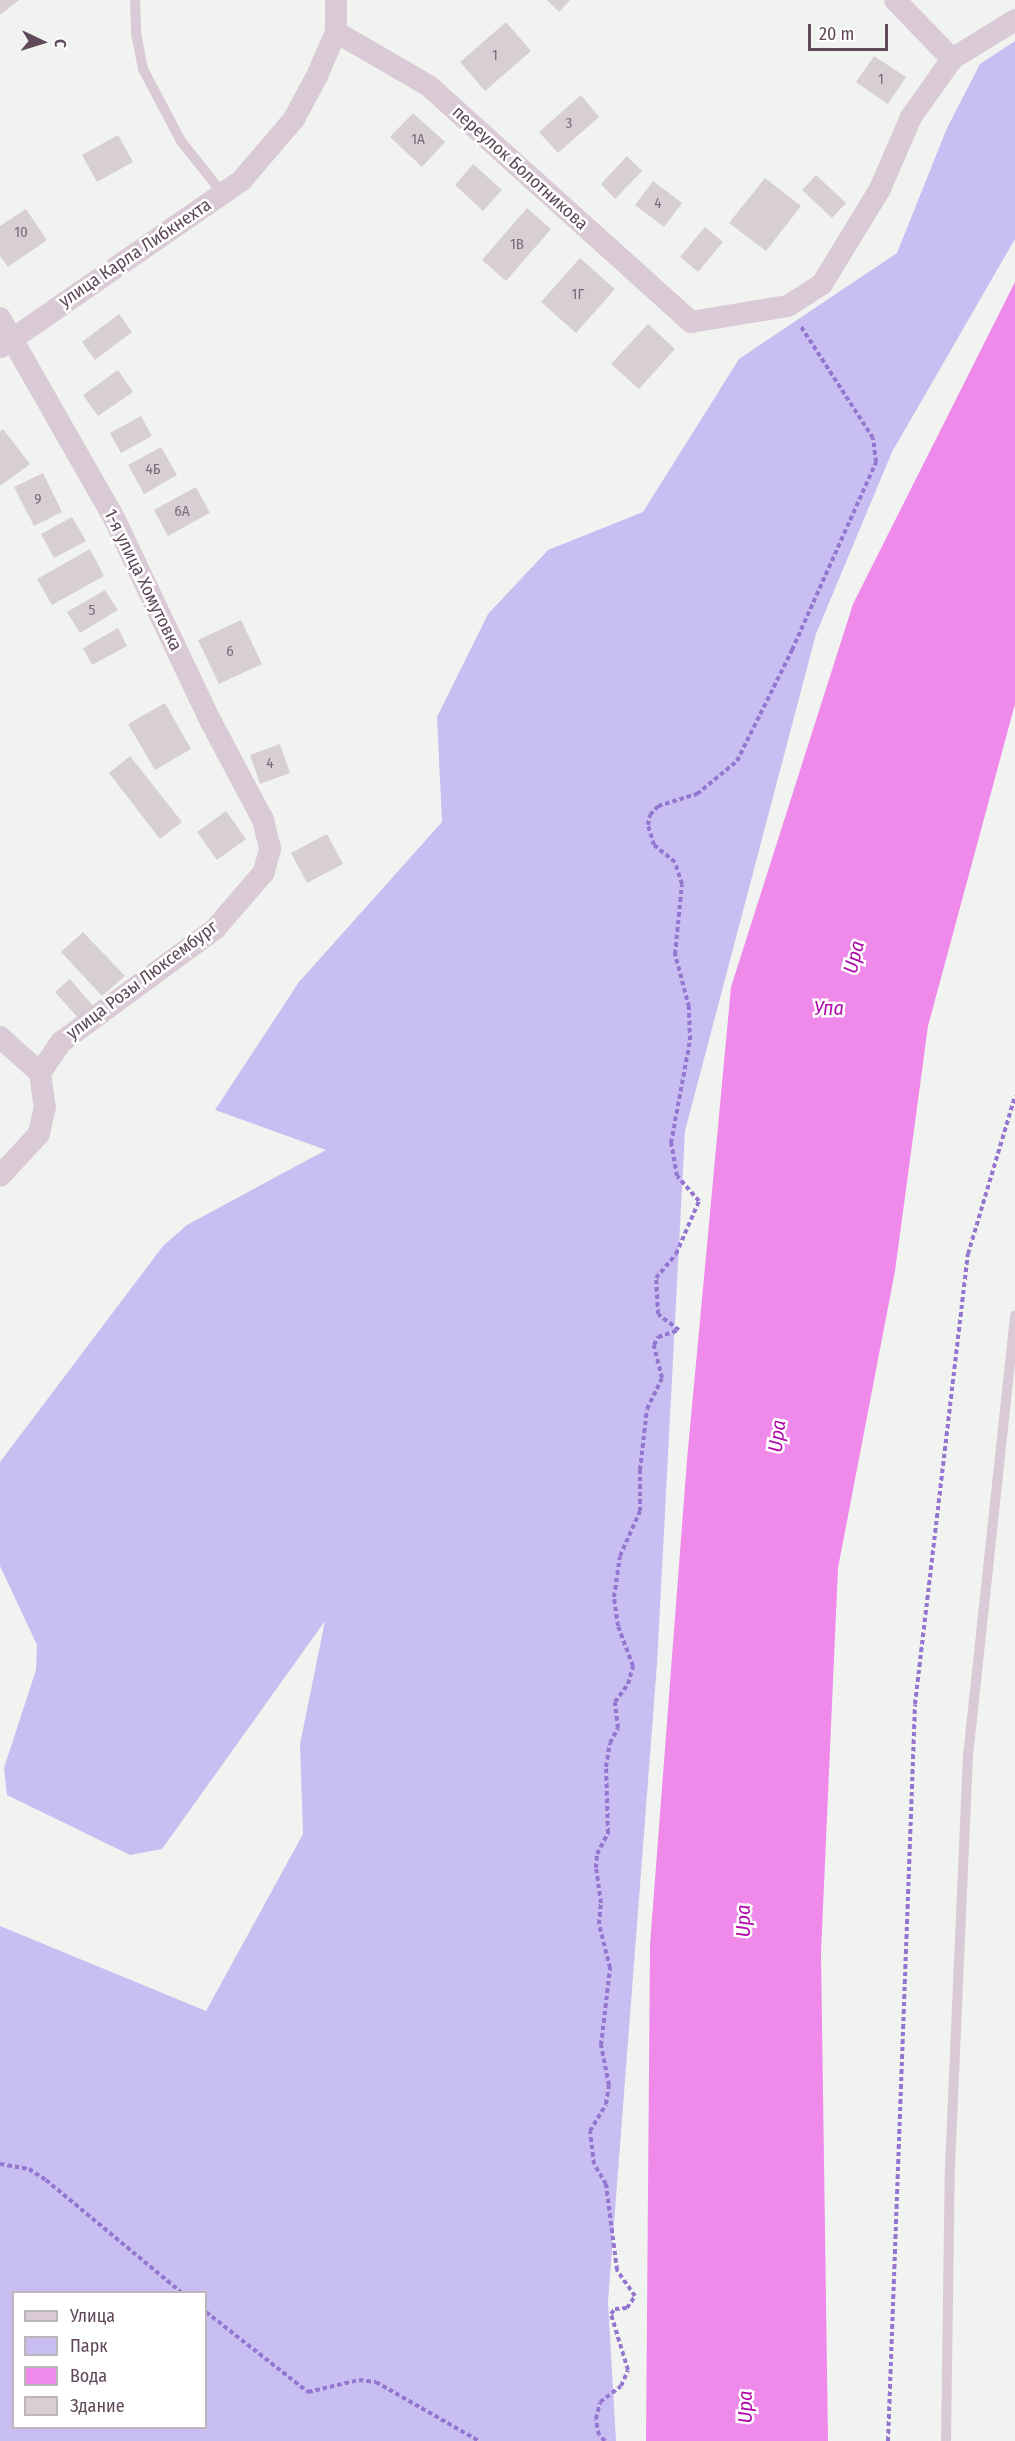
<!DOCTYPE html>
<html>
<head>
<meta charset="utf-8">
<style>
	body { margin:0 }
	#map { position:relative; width:1015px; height:2441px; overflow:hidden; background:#f1f3f0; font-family:"Fira Sans Condensed",sans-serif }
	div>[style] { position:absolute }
	.green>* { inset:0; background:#c9bef1 }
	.water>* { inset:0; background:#ef8aeb }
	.building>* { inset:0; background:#d8cfd4 }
	.path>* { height:4px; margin-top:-2px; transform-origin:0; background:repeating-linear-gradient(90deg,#9475d0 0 4.5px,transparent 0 7.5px) }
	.lane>* { height:10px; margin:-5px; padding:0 5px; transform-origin:5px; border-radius:5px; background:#dacad6 }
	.street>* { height:22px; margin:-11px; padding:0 11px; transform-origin:11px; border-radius:11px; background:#dacad6 }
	span { translate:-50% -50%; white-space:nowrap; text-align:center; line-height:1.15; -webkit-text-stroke:5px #fff; paint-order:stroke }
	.number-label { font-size:15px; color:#7d6a77 }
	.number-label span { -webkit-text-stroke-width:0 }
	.street-label { font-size:18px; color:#5f4858 }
	.water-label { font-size:20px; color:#b108aa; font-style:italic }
	.legend { position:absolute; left:12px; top:2291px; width:195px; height:138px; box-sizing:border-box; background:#fff; border:2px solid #bfb6bc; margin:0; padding:8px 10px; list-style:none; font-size:18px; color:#5f4858 }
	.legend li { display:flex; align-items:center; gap:12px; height:30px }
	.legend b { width:30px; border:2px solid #bfb6bc }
	.north { position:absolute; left:12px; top:12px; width:60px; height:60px; -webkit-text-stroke:4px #fff; paint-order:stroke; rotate:94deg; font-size:16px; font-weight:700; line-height:24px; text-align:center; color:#5f4858 }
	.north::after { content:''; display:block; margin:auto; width:21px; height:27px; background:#5f4858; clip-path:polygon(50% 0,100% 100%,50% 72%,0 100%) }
	.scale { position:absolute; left:808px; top:24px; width:80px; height:27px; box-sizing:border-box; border:3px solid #5f4858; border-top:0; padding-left:8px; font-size:18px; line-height:21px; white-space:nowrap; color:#5f4858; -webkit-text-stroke:4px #fff; paint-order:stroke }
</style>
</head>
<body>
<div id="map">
	<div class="green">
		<div style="clip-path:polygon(evenodd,1015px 41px,1015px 239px,892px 452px,816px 634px,685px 1131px,657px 1664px,608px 2302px,616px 2441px,0 2441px,0 1926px,206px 2011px,303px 1834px,300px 1744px,325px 1621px,162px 1849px,130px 1855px,7px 1795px,4px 1768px,36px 1670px,37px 1645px,0 1566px,0 1462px,163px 1246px,187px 1225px,326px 1150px,215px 1110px,299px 982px,442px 822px,437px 717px,488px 614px,548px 550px,643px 512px,739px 359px,897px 253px,947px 128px,980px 64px,1015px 41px,14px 2292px,206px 2292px,206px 2428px,14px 2428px,14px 2292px)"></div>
	</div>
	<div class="water">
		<div style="clip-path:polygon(1015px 282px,1015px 704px,928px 1026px,895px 1271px,838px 1568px,821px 1953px,828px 2441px,646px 2441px,650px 1945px,687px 1460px,731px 987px,853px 604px)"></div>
	</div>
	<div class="building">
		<div style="clip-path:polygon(0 0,19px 0,0 15px)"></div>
		<div style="clip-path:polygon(547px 0,570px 0,559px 12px)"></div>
		<div style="clip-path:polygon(506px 22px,531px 51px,485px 91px,460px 62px)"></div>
		<div style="clip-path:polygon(874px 56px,906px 77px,888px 104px,856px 82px)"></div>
		<div style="clip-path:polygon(581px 95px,599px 117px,558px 153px,539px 132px)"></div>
		<div style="clip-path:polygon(413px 113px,445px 142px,422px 167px,390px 137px)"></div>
		<div style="clip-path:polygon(118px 135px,133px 162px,97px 182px,82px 155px)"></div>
		<div style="clip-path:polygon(627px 156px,642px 171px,615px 199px,601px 184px)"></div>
		<div style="clip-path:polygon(473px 164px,502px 190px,483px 211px,455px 185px)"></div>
		<div style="clip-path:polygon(816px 175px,846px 203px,832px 218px,802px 190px)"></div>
		<div style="clip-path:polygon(765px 178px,801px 206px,766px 251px,729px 223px)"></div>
		<div style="clip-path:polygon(653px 181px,682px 203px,664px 227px,635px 205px)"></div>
		<div style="clip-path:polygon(527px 208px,551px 229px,506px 281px,482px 260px)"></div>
		<div style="clip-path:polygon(26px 209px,47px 240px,8px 267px,0 256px,0 226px)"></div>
		<div style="clip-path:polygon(705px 227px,723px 242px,698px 272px,680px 257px)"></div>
		<div style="clip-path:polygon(580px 258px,615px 289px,576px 333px,541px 302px)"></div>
		<div style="clip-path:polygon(119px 314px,132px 332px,95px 360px,82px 342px)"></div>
		<div style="clip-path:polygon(648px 324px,675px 349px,639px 389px,611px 364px)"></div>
		<div style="clip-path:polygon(118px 370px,133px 392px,98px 416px,83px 395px)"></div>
		<div style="clip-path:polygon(141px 416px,152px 436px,121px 453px,110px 433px)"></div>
		<div style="clip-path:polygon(3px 429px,30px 464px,0 486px,0 432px)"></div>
		<div style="clip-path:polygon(161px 447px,177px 475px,144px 494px,128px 465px)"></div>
		<div style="clip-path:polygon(43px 473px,62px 512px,34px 526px,14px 487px)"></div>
		<div style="clip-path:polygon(196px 487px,210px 513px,168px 536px,154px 510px)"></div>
		<div style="clip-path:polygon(72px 517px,86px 541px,54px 558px,41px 534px)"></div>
		<div style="clip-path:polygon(90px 549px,104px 576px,52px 605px,37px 579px)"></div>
		<div style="clip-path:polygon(105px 590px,118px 610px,80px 633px,67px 612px)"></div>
		<div style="clip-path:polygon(241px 620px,262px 664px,219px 684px,198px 640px)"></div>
		<div style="clip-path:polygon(118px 628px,127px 646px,92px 665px,83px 648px)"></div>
		<div style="clip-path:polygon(165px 703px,191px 749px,155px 770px,128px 724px)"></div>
		<div style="clip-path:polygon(280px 744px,290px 773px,260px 784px,250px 755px)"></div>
		<div style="clip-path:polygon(130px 756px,182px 822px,160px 839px,109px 773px)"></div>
		<div style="clip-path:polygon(226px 811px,246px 839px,217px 860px,197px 832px)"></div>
		<div style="clip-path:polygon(327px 834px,343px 864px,307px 883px,291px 853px)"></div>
		<div style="clip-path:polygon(83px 932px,125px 976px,102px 996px,61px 952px)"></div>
		<div style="clip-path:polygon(70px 979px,93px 1006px,79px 1019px,55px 992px)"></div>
	</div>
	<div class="path">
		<div style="left:0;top:2164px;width:29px;rotate:10deg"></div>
		<div style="left:29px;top:2169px;width:20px;rotate:33deg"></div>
		<div style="left:46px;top:2180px;width:175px;rotate:39.7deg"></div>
		<div style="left:206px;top:2312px;width:130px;rotate:38.1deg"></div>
		<div style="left:308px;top:2392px;width:52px;rotate:-13.2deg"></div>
		<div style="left:359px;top:2380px;width:17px;rotate:7deg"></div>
		<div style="left:376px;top:2382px;width:119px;rotate:29.8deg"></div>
		<div style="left:605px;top:2441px;width:8px;rotate:-135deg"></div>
		<div style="left:599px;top:2435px;width:16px;rotate:-101deg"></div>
		<div style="left:596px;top:2419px;width:17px;rotate:-77deg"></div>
		<div style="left:600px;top:2402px;width:26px;rotate:-37deg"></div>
		<div style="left:621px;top:2386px;width:17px;rotate:-66deg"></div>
		<div style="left:628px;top:2370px;width:59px;rotate:-106.9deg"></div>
		<div style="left:611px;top:2314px;width:6px;rotate:-51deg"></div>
		<div style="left:615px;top:2309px;width:12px;rotate:-5deg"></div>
		<div style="left:627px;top:2308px;width:14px;rotate:-56deg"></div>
		<div style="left:635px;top:2296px;width:32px;rotate:-125deg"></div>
		<div style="left:617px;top:2270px;width:87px;rotate:-97.3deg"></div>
		<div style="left:606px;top:2184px;width:23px;rotate:-121deg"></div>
		<div style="left:594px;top:2164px;width:33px;rotate:-97deg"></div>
		<div style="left:590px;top:2131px;width:31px;rotate:-59deg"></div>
		<div style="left:606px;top:2104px;width:19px;rotate:-81deg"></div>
		<div style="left:609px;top:2085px;width:41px;rotate:-101.3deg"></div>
		<div style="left:601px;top:2045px;width:78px;rotate:-83.3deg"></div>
		<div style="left:610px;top:1968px;width:45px;rotate:-104deg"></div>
		<div style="left:599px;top:1924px;width:21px;rotate:-85deg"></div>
		<div style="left:601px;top:1903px;width:35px;rotate:-98deg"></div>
		<div style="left:596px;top:1868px;width:14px;rotate:-86deg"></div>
		<div style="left:597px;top:1854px;width:24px;rotate:-62deg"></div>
		<div style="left:608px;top:1833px;width:66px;rotate:-91.7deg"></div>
		<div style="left:606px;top:1767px;width:24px;rotate:-81deg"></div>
		<div style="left:610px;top:1743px;width:17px;rotate:-62deg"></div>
		<div style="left:618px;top:1728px;width:26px;rotate:-97deg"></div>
		<div style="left:615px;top:1702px;width:22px;rotate:-54deg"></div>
		<div style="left:628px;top:1684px;width:19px;rotate:-74deg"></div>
		<div style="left:633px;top:1666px;width:43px;rotate:-110.6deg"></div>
		<div style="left:618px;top:1626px;width:29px;rotate:-98deg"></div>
		<div style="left:614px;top:1597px;width:41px;rotate:-81.7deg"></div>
		<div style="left:620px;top:1556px;width:49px;rotate:-66deg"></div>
		<div style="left:640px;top:1511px;width:41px;rotate:-90deg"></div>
		<div style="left:640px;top:1470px;width:61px;rotate:-83.5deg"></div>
		<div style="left:647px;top:1409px;width:34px;rotate:-64deg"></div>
		<div style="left:662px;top:1378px;width:34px;rotate:-104deg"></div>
		<div style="left:654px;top:1345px;width:9px;rotate:-63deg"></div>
		<div style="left:658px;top:1337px;width:22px;rotate:-18deg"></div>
		<div style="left:679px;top:1330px;width:26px;rotate:-143deg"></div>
		<div style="left:658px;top:1314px;width:36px;rotate:-93deg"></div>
		<div style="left:656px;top:1278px;width:31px;rotate:-50deg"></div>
		<div style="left:676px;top:1254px;width:58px;rotate:-66.5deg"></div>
		<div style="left:699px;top:1201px;width:33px;rotate:-131deg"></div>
		<div style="left:677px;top:1176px;width:34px;rotate:-100deg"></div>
		<div style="left:671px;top:1143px;width:105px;rotate:-79.5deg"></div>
		<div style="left:690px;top:1040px;width:33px;rotate:-92deg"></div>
		<div style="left:689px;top:1007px;width:55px;rotate:-104.8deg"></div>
		<div style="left:675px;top:954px;width:70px;rotate:-84.3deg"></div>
		<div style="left:682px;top:884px;width:23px;rotate:-108deg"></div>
		<div style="left:675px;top:862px;width:27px;rotate:-141deg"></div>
		<div style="left:654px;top:845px;width:21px;rotate:-107deg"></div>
		<div style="left:648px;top:825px;width:10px;rotate:-79deg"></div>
		<div style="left:650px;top:815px;width:12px;rotate:-48deg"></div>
		<div style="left:658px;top:806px;width:41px;rotate:-17.1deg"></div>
		<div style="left:697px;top:794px;width:52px;rotate:-39.5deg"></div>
		<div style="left:737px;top:761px;width:124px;rotate:-63.6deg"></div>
		<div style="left:792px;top:650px;width:206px;rotate:-65.9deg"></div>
		<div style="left:876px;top:462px;width:24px;rotate:-97deg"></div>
		<div style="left:873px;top:438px;width:135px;rotate:-122.9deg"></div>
		<div style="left:888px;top:2441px;width:737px;rotate:-87.9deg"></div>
		<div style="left:915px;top:1704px;width:453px;rotate:-83.3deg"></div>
		<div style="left:968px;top:1254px;width:165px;rotate:-73.4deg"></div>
	</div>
	<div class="lane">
		<div style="left:135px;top:0;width:33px;rotate:88deg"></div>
		<div style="left:136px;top:33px;width:37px;rotate:79deg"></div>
		<div style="left:143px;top:69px;width:81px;rotate:62.2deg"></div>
		<div style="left:181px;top:141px;width:68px;rotate:51.6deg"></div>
		<div style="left:946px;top:2441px;width:274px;rotate:-89.2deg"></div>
		<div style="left:950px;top:2167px;width:411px;rotate:-87.5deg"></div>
		<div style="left:968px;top:1756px;width:443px;rotate:-83.9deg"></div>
	</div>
	<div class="street">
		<div style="left:895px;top:0;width:82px;rotate:46deg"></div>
		<div style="left:336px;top:32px;width:108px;rotate:30.1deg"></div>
		<div style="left:429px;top:86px;width:353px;rotate:42deg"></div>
		<div style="left:691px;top:322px;width:98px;rotate:-9.4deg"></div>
		<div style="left:788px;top:306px;width:40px;rotate:-32.9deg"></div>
		<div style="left:822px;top:284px;width:111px;rotate:-58.6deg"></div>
		<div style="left:880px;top:189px;width:78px;rotate:-66.7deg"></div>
		<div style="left:911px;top:117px;width:71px;rotate:-54.7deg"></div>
		<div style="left:952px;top:59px;width:74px;rotate:-31.8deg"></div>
		<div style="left:0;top:318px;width:232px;rotate:60.3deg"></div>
		<div style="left:115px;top:520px;width:224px;rotate:64.6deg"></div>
		<div style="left:211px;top:722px;width:111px;rotate:62deg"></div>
		<div style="left:263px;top:820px;width:30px;rotate:76deg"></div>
		<div style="left:270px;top:849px;width:24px;rotate:105deg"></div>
		<div style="left:264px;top:872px;width:75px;rotate:130.7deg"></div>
		<div style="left:215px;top:929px;width:191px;rotate:143.7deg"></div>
		<div style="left:61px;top:1042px;width:37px;rotate:124deg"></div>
		<div style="left:40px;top:1073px;width:34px;rotate:82deg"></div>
		<div style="left:45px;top:1107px;width:28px;rotate:103deg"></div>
		<div style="left:39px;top:1134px;width:57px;rotate:132.9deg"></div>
		<div style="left:1px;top:347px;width:293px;rotate:-34.7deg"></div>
		<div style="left:242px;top:180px;width:80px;rotate:-49.6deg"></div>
		<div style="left:294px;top:119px;width:49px;rotate:-61.9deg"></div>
		<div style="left:317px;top:76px;width:48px;rotate:-66.6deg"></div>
		<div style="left:336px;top:32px;width:32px;rotate:-90deg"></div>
		<div style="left:0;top:1037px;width:54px;rotate:42deg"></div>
	</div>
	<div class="number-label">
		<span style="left:495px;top:56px">1</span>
		<span style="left:881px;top:80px">1</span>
		<span style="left:569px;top:124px">3</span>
		<span style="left:418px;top:140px">1А</span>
		<span style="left:658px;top:204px">4</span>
		<span style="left:21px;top:233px">10</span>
		<span style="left:517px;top:245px">1В</span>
		<span style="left:578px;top:295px">1Г</span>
		<span style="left:153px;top:470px">4Б</span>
		<span style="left:38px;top:500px">9</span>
		<span style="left:182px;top:512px">6А</span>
		<span style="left:92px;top:611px">5</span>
		<span style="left:230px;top:652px">6</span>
		<span style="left:270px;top:764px">4</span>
	</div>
	<div class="street-label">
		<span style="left:520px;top:168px;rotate:42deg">переулок Болотникова</span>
		<span style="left:135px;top:253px;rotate:-34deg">улица Карла Либкнехта</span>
		<span style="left:143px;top:580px;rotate:64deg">1-я улица Хомутовка</span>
		<span style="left:142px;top:980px;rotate:-37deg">улица Розы Люксембург</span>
	</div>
	<div class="water-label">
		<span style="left:854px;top:957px;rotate:-76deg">Upa</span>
		<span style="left:829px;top:1008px">Упа</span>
		<span style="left:777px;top:1436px;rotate:-83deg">Upa</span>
		<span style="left:743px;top:1921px;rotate:-90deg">Upa</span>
		<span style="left:745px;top:2407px;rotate:-90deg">Upa</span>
	</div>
	<ul class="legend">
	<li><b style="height:8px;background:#dacad6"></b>Улица</li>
	<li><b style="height:16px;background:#c9bef1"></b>Парк</li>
	<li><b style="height:16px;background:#ef8aeb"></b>Вода</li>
	<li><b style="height:16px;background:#d8cfd4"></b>Здание</li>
	</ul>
	<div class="north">С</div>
	<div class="scale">20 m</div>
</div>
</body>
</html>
